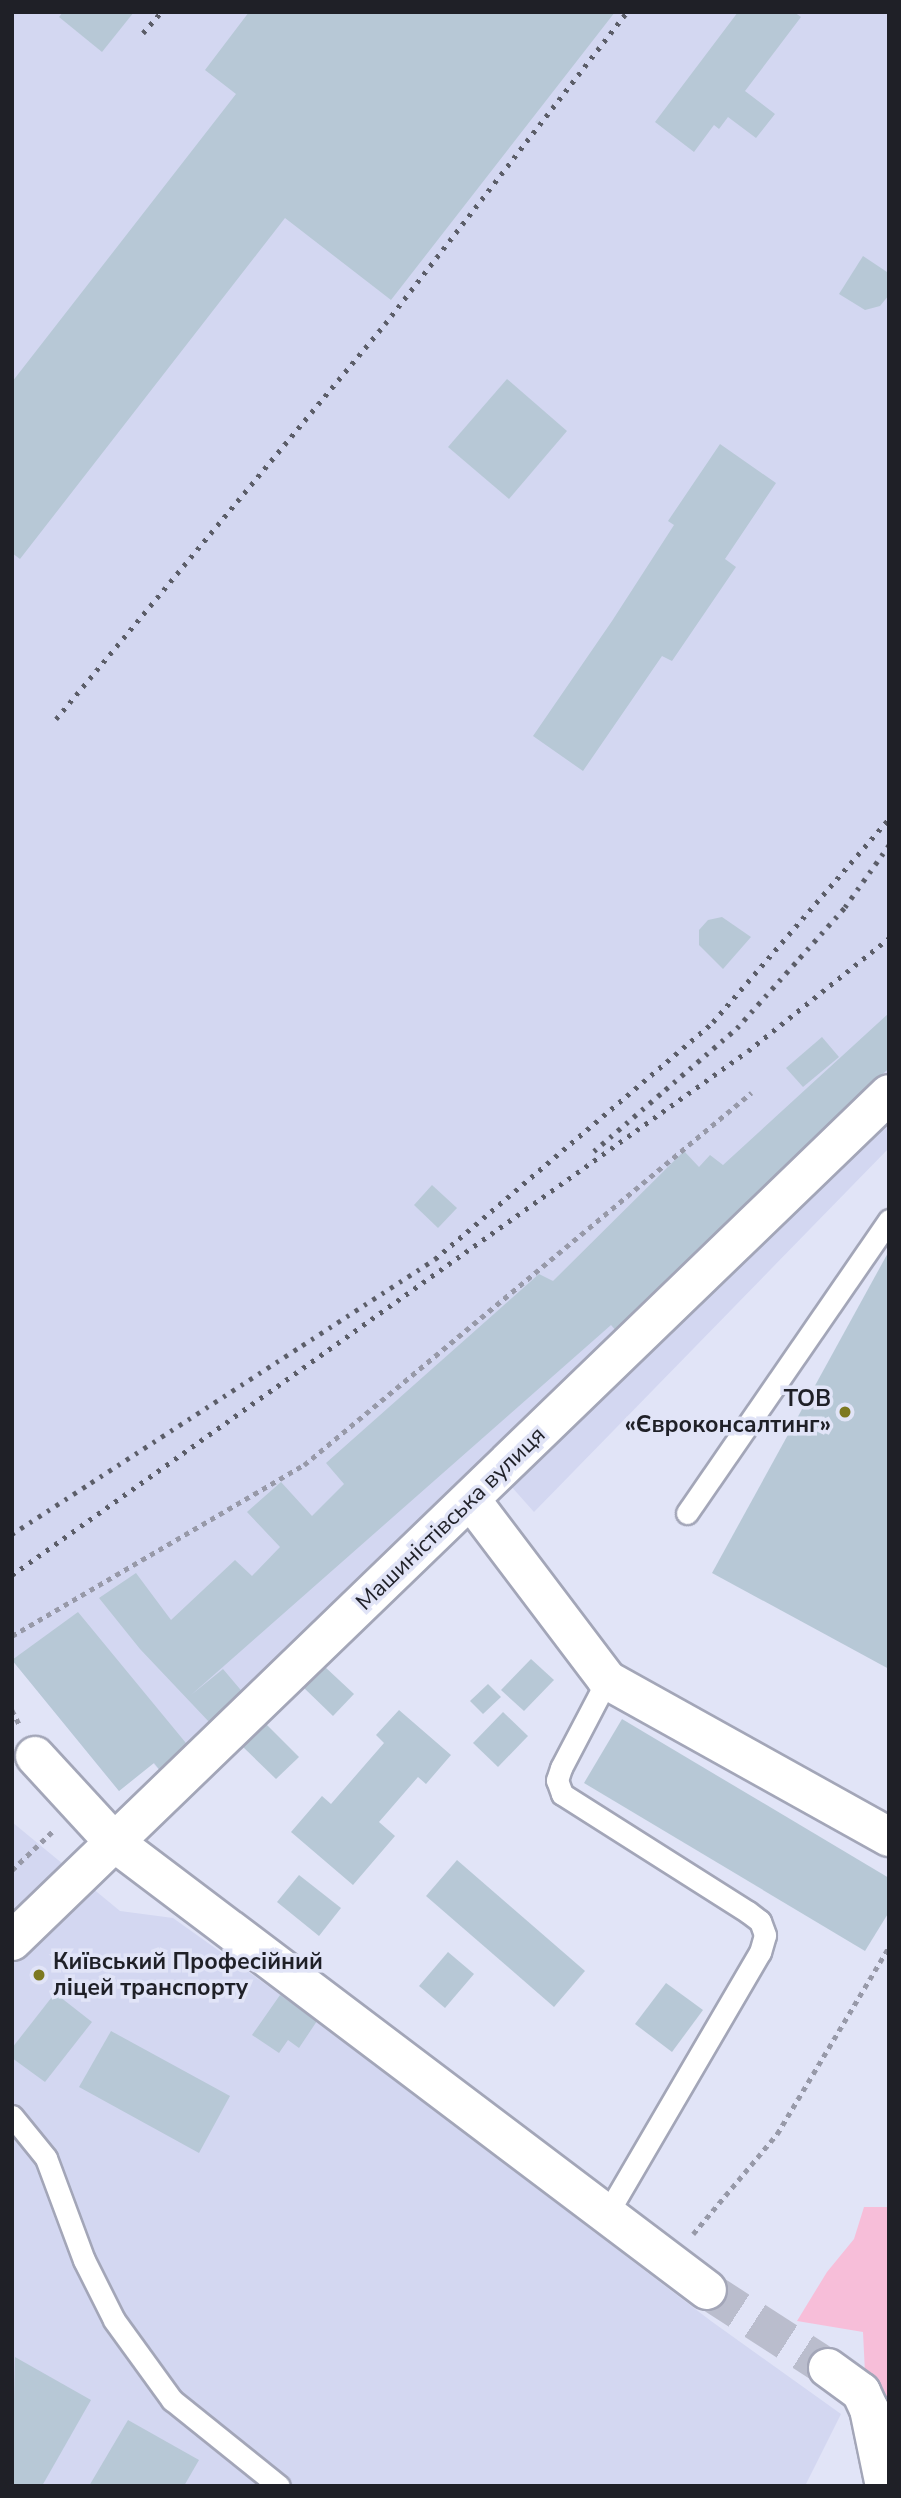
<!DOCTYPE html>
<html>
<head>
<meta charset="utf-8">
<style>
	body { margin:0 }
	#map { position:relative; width:901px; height:2498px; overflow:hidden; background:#e1e4f7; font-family:"Nunito Sans",sans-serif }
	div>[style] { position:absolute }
	.built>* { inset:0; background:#d3d7f1 }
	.green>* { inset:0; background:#f7bed9 }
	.building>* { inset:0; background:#b7c8d6 }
	.minor-tunnel>* { height:38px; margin-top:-19px; transform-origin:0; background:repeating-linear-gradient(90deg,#babdcd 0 38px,transparent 0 57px) }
	.path>* { height:4.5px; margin-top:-2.25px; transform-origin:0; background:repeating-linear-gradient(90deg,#9799a8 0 5px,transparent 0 10px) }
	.roads { filter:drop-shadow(2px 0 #a3a6b8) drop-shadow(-2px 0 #a3a6b8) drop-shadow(0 2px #a3a6b8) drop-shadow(0 -2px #a3a6b8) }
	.service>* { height:21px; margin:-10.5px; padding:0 10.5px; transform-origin:10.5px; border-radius:10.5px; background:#fff }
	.minor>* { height:38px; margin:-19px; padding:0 19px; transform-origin:19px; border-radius:19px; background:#fff }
	.rail>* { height:5px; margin-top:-2.5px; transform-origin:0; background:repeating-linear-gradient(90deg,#5b5d68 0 3.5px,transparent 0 10.5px) }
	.dots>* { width:19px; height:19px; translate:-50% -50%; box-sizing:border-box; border:4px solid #e1e4f7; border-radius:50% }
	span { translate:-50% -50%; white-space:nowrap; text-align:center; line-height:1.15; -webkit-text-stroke:7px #e1e4f7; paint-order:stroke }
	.poi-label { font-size:23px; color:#1f2027; font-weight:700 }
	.right { translate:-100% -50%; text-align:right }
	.left { translate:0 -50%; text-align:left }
	.street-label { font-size:23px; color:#1f2027 }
	.frame { position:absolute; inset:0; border:14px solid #1f2027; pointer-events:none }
</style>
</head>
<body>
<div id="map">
	<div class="built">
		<div style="clip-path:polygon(12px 12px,889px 12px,889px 1148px,534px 1512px,494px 1467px,166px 1778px,153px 1763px,119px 1791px,12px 1660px)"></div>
		<div style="clip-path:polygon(12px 1822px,120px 1911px,173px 1918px,317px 2021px,711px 2321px,841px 2414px,805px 2486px,12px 2486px)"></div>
	</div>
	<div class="green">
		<div style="clip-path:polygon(864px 2207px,889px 2207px,889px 2431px,865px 2373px,863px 2332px,797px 2321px,827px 2272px,854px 2239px)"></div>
	</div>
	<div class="building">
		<div style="clip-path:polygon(63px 12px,134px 12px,102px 52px,59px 17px)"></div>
		<div style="clip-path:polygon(249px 12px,615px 12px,391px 300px,285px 218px,20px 559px,12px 553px,12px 382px,236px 94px,205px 70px)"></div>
		<div style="clip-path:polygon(738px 12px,794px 12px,801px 17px,745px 91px,775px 114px,756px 138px,728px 117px,719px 129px,714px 125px,694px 152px,655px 122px)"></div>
		<div style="clip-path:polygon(863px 256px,887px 272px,889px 279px,889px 295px,880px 306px,865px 310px,839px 294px)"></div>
		<div style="clip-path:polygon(507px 379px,567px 431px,509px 499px,448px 447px)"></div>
		<div style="clip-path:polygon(720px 444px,776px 483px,725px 559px,736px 567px,672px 661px,662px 656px,583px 771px,533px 736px,612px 621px,674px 525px,668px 521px)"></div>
		<div style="clip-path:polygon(722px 917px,751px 937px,723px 969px,699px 945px,699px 930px,708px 920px)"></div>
		<div style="clip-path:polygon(889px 1013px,889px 1068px,618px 1333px,611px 1325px,191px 1695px,223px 1669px,245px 1695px,211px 1724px,140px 1649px,99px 1598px,136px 1573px,171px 1620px,235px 1560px,252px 1576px,280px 1547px,247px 1512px,281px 1482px,312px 1516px,344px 1484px,326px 1463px,539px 1274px,553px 1281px,684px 1151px,699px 1167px,710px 1155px,723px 1165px)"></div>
		<div style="clip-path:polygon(822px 1037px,839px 1057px,803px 1087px,786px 1068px)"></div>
		<div style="clip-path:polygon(432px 1185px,457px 1208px,438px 1228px,414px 1205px)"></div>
		<div style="clip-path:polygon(889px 1251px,889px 1669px,712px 1573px)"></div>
		<div style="clip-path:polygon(78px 1612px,195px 1754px,166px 1778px,154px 1763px,119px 1791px,12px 1660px)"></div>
		<div style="clip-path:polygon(531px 1659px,554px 1680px,524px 1711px,501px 1690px)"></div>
		<div style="clip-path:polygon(324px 1666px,354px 1694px,333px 1716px,303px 1687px)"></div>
		<div style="clip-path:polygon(488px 1684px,501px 1697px,483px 1714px,470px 1701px)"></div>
		<div style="clip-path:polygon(399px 1710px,451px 1755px,426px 1784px,418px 1777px,379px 1822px,395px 1836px,353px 1885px,291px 1832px,322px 1796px,331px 1804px,384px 1743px,376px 1735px)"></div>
		<div style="clip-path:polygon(503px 1712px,528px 1736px,498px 1767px,473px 1743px)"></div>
		<div style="clip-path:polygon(622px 1719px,889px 1878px,889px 1912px,865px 1951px,584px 1783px)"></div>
		<div style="clip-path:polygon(265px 1723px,299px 1757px,276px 1779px,242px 1746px)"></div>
		<div style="clip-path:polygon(457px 1860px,585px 1971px,554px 2007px,426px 1896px)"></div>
		<div style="clip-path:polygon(299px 1875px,341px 1908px,319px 1936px,277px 1902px)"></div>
		<div style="clip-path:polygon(448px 1952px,474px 1974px,445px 2008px,419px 1986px)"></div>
		<div style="clip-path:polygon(666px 1983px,703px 2010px,672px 2052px,635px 2024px)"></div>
		<div style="clip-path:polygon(55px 1993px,92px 2022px,45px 2082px,12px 2058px,12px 2048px)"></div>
		<div style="clip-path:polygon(280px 1995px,317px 2021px,299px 2048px,288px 2040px,279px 2053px,252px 2035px)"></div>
		<div style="clip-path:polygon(111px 2031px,230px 2096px,199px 2153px,79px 2087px)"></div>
		<div style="clip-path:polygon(15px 2357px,91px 2400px,42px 2486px,12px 2486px)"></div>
		<div style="clip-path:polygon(128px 2420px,199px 2460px,184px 2486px,89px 2486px)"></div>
	</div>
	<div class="minor-tunnel">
		<div style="left:707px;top:2290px;width:144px;rotate:32.8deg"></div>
	</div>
	<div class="path">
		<div style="left:12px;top:1636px;width:338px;rotate:-30.4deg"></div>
		<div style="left:304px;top:1465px;width:582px;rotate:-39.77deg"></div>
		<div style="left:12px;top:1710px;width:16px;rotate:63deg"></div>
		<div style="left:12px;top:1870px;width:58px;rotate:-43.6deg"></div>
		<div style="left:693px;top:2234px;width:131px;rotate:-50deg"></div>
		<div style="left:777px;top:2134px;width:218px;rotate:-59.1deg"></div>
	</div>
	<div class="roads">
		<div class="service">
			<div style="left:687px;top:1513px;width:356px;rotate:-55.4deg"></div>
			<div style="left:607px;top:1680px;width:99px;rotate:117.6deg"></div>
			<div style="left:561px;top:1768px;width:13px;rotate:108deg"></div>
			<div style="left:557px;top:1780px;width:15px;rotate:70deg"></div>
			<div style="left:562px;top:1794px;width:220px;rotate:32.4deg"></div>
			<div style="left:748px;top:1912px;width:15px;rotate:37deg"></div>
			<div style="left:760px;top:1921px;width:15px;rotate:70deg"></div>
			<div style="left:765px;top:1935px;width:18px;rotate:106deg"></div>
			<div style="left:760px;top:1952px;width:303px;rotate:120.3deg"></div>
			<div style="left:12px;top:2116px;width:54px;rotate:51deg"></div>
			<div style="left:46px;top:2158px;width:109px;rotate:69.6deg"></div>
			<div style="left:84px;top:2260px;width:67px;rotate:63.4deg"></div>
			<div style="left:114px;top:2320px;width:99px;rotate:54.1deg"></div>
			<div style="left:172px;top:2400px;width:137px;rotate:38.8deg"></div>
		</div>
		<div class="minor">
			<div style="left:471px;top:1500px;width:226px;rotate:52.9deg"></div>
			<div style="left:607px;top:1680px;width:323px;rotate:29.1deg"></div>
			<div style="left:35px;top:1756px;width:117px;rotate:47.4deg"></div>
			<div style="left:114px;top:1842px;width:743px;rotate:37.07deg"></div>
			<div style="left:12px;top:1941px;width:1219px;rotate:-44deg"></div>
			<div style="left:828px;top:2368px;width:41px;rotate:36deg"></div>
			<div style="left:861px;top:2392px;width:19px;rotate:65deg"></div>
			<div style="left:869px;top:2409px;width:79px;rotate:78.3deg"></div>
		</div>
	</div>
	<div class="rail">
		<div style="left:143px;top:33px;width:28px;rotate:-49deg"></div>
		<div style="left:56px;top:719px;width:514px;rotate:-50.21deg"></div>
		<div style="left:385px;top:324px;width:395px;rotate:-52.2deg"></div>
		<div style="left:594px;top:1151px;width:189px;rotate:-40.7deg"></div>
		<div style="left:737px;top:1028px;width:162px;rotate:-48.2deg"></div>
		<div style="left:845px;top:907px;width:76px;rotate:-54.6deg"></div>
		<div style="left:12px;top:1534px;width:505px;rotate:-33.03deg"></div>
		<div style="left:435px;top:1259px;width:365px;rotate:-40.4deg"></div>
		<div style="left:713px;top:1022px;width:269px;rotate:-49.1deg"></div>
		<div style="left:12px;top:1575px;width:903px;rotate:-35.45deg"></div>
		<div style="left:748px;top:1051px;width:181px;rotate:-38.7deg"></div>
	</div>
	<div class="dots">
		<div style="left:845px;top:1412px;background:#7d7920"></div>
		<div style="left:39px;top:1975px;background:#7d7920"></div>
	</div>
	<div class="poi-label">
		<span class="right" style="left:831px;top:1412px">ТОВ<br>«Євроконсалтинг»</span>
		<span class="left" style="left:53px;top:1975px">Київський Професійний<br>ліцей транспорту</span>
	</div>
	<div class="street-label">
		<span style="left:451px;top:1519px;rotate:-44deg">Машиністівська вулиця</span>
	</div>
	<div class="frame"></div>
</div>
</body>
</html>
